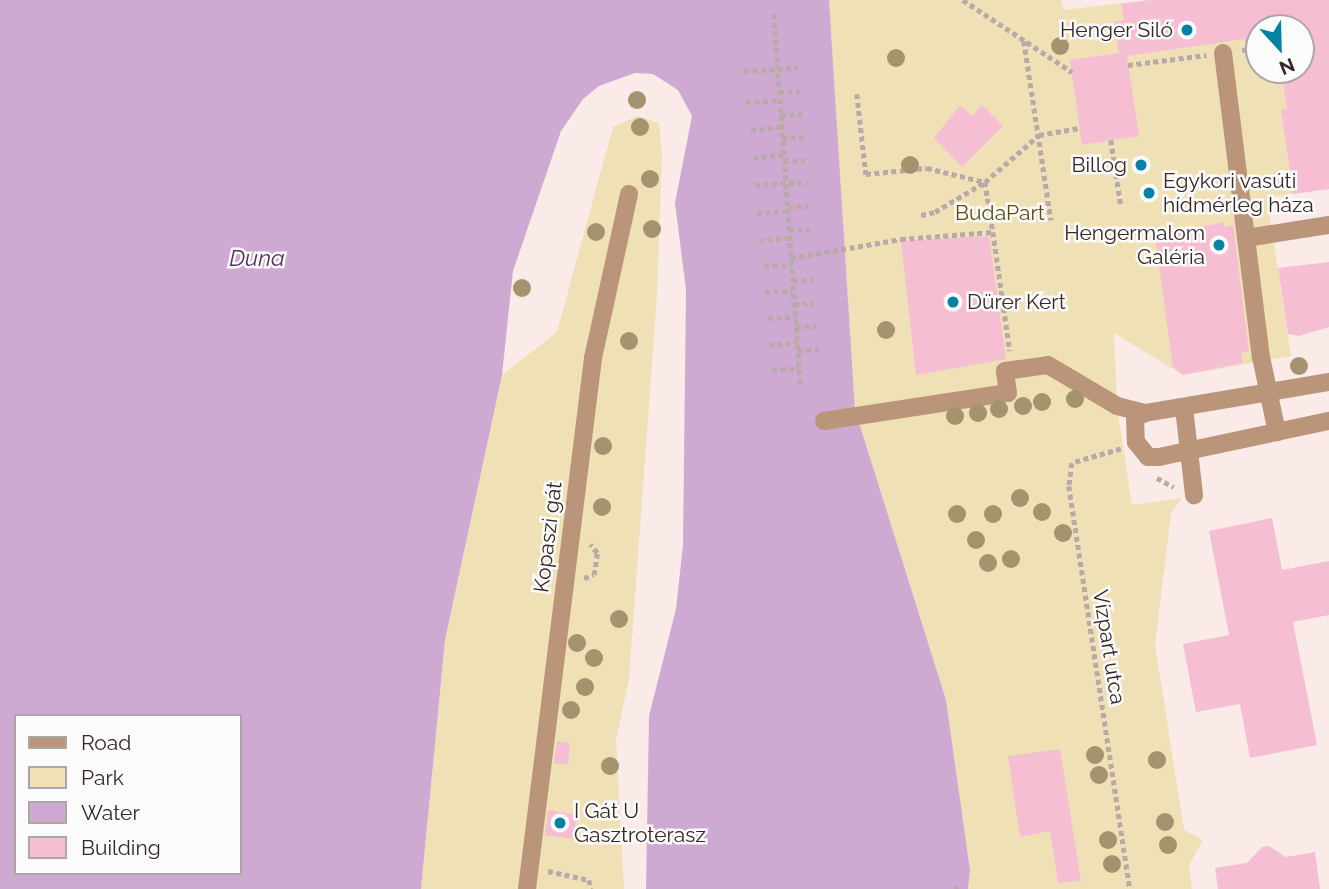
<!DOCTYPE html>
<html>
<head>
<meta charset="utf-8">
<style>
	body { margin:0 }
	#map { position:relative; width:1329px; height:889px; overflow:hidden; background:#faeae8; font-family:Raleway,sans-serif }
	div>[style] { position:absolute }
	.green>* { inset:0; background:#efe0b6 }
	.water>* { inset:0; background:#ceaad3 }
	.building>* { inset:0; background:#f6bed3 }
	.path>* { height:4.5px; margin-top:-2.25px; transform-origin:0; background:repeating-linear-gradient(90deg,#b9a9a8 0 5px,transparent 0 8.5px) }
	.minor>* { height:18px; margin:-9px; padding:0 9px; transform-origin:9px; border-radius:9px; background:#ba957a }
	.trees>* { width:18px; height:18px; margin:-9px; border-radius:50%; background:#a59370 }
	.dots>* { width:19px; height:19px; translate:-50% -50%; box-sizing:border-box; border:4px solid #fbfbfb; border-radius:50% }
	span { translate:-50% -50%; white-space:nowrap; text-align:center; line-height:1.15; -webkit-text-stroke:5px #fbfbfb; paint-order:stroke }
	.poi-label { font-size:21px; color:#352726 }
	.right { translate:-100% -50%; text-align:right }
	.left { translate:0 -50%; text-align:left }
	.park-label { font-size:21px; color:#5f4c0e }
	.street-label { font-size:21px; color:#352726 }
	.water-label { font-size:23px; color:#5a2d61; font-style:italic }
	.legend { position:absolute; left:14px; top:714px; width:228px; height:161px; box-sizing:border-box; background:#fbfbfb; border:2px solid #aca6a6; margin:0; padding:9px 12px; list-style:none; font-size:21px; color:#352726 }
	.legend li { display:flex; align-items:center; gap:14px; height:35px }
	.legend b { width:35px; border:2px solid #aca6a6 }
	.north { position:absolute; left:1245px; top:14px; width:70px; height:70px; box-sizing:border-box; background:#fbfbfb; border:2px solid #aca6a6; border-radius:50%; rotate:158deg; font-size:19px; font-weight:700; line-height:28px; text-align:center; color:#352726 }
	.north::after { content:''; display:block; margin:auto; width:24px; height:32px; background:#0382a6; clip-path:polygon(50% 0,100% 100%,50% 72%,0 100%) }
</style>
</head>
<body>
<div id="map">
	<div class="green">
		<div style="clip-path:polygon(829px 0,1061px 0,1063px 10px,1150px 0,1324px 0,1301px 28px,1259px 28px,1259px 70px,1281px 70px,1287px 108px,1281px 110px,1293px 194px,1267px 198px,1291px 356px,1183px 375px,1114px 333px,1117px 406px,1132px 505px,1182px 498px,1171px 513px,1155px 645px,1184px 830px,1203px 840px,1189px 865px,1192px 889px,968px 889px,970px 870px,946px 700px,855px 410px)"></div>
		<div style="clip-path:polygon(637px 116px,659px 123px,662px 155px,657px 294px,629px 679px,616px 740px,624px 889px,421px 889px,445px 640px,502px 375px,557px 332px,613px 127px)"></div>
	</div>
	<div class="water">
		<div style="clip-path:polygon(evenodd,0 0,829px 0,855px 410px,946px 700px,970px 870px,968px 889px,646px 889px,649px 716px,676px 609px,683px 545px,686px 289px,675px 203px,692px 116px,678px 90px,653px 74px,635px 73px,599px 86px,583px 99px,561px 131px,513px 271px,502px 375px,445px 640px,421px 889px,0 889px,0 0,16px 716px,240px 716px,240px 873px,16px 873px,16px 716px)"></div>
	</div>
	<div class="building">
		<div style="clip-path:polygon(1150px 0,1329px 0,1329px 189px,1293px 194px,1281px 110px,1287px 108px,1281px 70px,1301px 70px,1301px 28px,1259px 28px,1259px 37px,1127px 56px,1139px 136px,1082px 145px,1070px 60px,1119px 53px,1114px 22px,1124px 20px,1121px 4px)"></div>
		<div style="clip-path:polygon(960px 105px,972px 116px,982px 105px,1003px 126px,962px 167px,934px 138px)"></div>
		<div style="clip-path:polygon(1224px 222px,1224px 227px,1233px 225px,1249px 351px,1241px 352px,1243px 363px,1183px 375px,1173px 367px,1155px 237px)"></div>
		<div style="clip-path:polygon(989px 236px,1006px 359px,916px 375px,901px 241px)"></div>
		<div style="clip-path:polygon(1329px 262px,1329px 327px,1299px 336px,1288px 334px,1278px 268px)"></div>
		<div style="clip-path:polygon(1272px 518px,1282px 570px,1329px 561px,1329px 615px,1293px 622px,1317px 745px,1250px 758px,1240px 704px,1196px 712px,1183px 644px,1229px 635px,1209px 531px)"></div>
		<div style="clip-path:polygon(557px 741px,570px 743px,568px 765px,554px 763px)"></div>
		<div style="clip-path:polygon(1060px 749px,1081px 881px,1058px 883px,1050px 831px,1020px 837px,1008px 756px)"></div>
		<div style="clip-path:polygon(548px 810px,577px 815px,573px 839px,545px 835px)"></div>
		<div style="clip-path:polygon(1269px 846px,1286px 857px,1315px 852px,1320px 889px,1218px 889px,1215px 868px,1247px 863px,1262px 847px)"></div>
	</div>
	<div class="path">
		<div style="left:963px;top:0;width:131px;rotate:33.4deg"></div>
		<div style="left:774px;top:14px;width:374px;rotate:85.9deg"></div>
		<div style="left:1024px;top:41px;width:181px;rotate:81.4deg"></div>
		<div style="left:1242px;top:50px;width:7px;rotate:-8deg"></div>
		<div style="left:1249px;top:49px;width:10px;rotate:-101deg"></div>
		<div style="left:1128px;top:65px;width:79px;rotate:-7.3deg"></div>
		<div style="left:744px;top:71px;width:54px;rotate:-3.2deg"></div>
		<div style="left:779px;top:92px;width:21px;rotate:-3deg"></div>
		<div style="left:857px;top:94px;width:81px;rotate:83.6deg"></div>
		<div style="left:866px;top:174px;width:61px;rotate:-5.6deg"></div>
		<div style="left:927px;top:168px;width:60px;rotate:13.6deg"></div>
		<div style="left:985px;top:182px;width:72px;rotate:-41deg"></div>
		<div style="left:1039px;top:135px;width:41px;rotate:-9.9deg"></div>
		<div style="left:746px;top:102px;width:34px;rotate:-3deg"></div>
		<div style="left:781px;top:115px;width:21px;rotate:-3deg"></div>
		<div style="left:751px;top:130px;width:31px;rotate:-6deg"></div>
		<div style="left:782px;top:138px;width:22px;rotate:-3deg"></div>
		<div style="left:1111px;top:140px;width:67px;rotate:81.4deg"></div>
		<div style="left:753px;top:158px;width:30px;rotate:-6deg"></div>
		<div style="left:784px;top:161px;width:21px;rotate:-3deg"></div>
		<div style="left:755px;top:185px;width:52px;rotate:-3.3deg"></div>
		<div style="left:788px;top:207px;width:20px;rotate:-3deg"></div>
		<div style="left:757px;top:213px;width:31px;rotate:-4deg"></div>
		<div style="left:921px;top:215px;width:14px;rotate:-12deg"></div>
		<div style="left:935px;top:212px;width:58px;rotate:-31deg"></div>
		<div style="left:985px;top:182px;width:51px;rotate:80.9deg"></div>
		<div style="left:789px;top:230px;width:21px;rotate:-3deg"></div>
		<div style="left:759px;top:240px;width:31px;rotate:-4deg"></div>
		<div style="left:791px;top:258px;width:112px;rotate:-9.8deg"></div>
		<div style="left:901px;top:239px;width:92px;rotate:-4.4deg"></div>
		<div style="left:993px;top:232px;width:120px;rotate:81.9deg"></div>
		<div style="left:764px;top:266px;width:27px;rotate:-2deg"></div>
		<div style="left:793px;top:281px;width:20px;rotate:-3deg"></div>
		<div style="left:765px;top:292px;width:28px;rotate:-2deg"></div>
		<div style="left:794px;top:304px;width:20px;rotate:-3deg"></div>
		<div style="left:768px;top:318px;width:27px;rotate:-2deg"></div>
		<div style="left:796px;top:327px;width:21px;rotate:-3deg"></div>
		<div style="left:769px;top:345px;width:28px;rotate:-4deg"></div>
		<div style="left:798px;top:351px;width:21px;rotate:-5deg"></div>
		<div style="left:772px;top:370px;width:27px;rotate:-4deg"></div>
		<div style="left:1121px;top:449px;width:51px;rotate:164.1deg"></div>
		<div style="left:1072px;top:463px;width:23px;rotate:97deg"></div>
		<div style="left:1069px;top:486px;width:408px;rotate:81.4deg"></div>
		<div style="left:1157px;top:478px;width:19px;rotate:28deg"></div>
		<div style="left:584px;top:578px;width:10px;rotate:-17deg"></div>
		<div style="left:594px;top:575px;width:22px;rotate:-82deg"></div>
		<div style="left:597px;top:553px;width:11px;rotate:-128deg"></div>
		<div style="left:548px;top:871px;width:42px;rotate:12.4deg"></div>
		<div style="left:589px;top:880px;width:9px;rotate:77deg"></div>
		<div style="left:956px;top:889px;width:3px;rotate:-90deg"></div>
	</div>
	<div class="minor">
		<div style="left:1223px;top:53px;width:306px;rotate:82.9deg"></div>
		<div style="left:1261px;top:357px;width:77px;rotate:78deg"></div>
		<div style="left:1246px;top:238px;width:84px;rotate:-8.9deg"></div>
		<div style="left:1184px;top:408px;width:88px;rotate:83.4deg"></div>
		<div style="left:1145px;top:413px;width:11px;rotate:153deg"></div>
		<div style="left:1135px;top:418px;width:24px;rotate:88deg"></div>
		<div style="left:1136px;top:442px;width:19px;rotate:51deg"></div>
		<div style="left:1148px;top:457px;width:11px"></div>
		<div style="left:1159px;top:457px;width:174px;rotate:-12deg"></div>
		<div style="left:824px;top:421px;width:186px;rotate:-8.7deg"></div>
		<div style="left:1008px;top:393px;width:22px;rotate:-98deg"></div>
		<div style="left:1005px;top:371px;width:43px;rotate:-7.9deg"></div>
		<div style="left:1048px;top:365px;width:80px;rotate:30.7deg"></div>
		<div style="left:1117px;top:406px;width:29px;rotate:14deg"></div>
		<div style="left:1145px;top:413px;width:187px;rotate:-9.6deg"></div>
		<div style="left:527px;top:889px;width:535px;rotate:-82.91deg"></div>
		<div style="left:593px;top:358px;width:168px;rotate:-77.6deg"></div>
	</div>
	<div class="trees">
		<div style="left:1060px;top:46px"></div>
		<div style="left:896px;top:58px"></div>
		<div style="left:637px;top:100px"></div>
		<div style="left:640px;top:127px"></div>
		<div style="left:910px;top:165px"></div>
		<div style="left:650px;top:179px"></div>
		<div style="left:652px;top:229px"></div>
		<div style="left:596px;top:232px"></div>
		<div style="left:522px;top:288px"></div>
		<div style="left:886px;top:330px"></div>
		<div style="left:629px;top:341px"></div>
		<div style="left:1299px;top:366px"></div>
		<div style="left:1075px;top:399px"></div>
		<div style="left:1042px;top:402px"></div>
		<div style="left:1023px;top:406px"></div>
		<div style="left:999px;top:409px"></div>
		<div style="left:978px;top:413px"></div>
		<div style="left:955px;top:416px"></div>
		<div style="left:603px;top:446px"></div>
		<div style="left:1020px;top:498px"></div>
		<div style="left:602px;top:507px"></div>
		<div style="left:1042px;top:512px"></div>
		<div style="left:957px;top:514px"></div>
		<div style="left:993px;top:514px"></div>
		<div style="left:1063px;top:533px"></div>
		<div style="left:976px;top:540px"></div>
		<div style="left:1011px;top:559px"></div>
		<div style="left:988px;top:563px"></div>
		<div style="left:619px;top:619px"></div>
		<div style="left:577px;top:643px"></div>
		<div style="left:594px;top:658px"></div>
		<div style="left:585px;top:687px"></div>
		<div style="left:571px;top:710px"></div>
		<div style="left:1095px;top:755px"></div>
		<div style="left:1157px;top:760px"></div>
		<div style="left:610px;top:766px"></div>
		<div style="left:1099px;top:775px"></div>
		<div style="left:1165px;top:822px"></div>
		<div style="left:1108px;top:840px"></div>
		<div style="left:1168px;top:845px"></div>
		<div style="left:1112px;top:864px"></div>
	</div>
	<div class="dots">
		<div style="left:1187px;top:30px;background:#0382a6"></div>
		<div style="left:1141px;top:165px;background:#0382a6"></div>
		<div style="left:1149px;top:193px;background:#0382a6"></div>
		<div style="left:1219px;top:245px;background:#0382a6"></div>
		<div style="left:953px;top:302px;background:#0382a6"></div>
		<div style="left:560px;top:823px;background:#0382a6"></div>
	</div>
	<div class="poi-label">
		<span class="right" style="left:1173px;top:30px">Henger Siló</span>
		<span class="right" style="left:1127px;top:165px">Billog</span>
		<span class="left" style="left:1163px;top:193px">Egykori vasúti<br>hídmérleg háza</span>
		<span class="right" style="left:1205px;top:245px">Hengermalom<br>Galéria</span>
		<span class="left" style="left:967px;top:302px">Dürer Kert</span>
		<span class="left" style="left:574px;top:823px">I Gát U<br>Gasztroterasz</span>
	</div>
	<div class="park-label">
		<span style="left:1000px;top:213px">BudaPart</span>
	</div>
	<div class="street-label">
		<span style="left:548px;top:537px;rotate:-83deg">Kopaszi gát</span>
		<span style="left:1109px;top:647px;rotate:81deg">Vízpart utca</span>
	</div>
	<div class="water-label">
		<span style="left:257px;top:258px">Duna</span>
	</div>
	<ul class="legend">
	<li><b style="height:9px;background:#ba957a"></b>Road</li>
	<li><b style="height:19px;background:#efe0b6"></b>Park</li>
	<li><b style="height:19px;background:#ceaad3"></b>Water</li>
	<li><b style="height:19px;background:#f6bed3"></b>Building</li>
	</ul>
	<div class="north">N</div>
</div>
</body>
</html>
